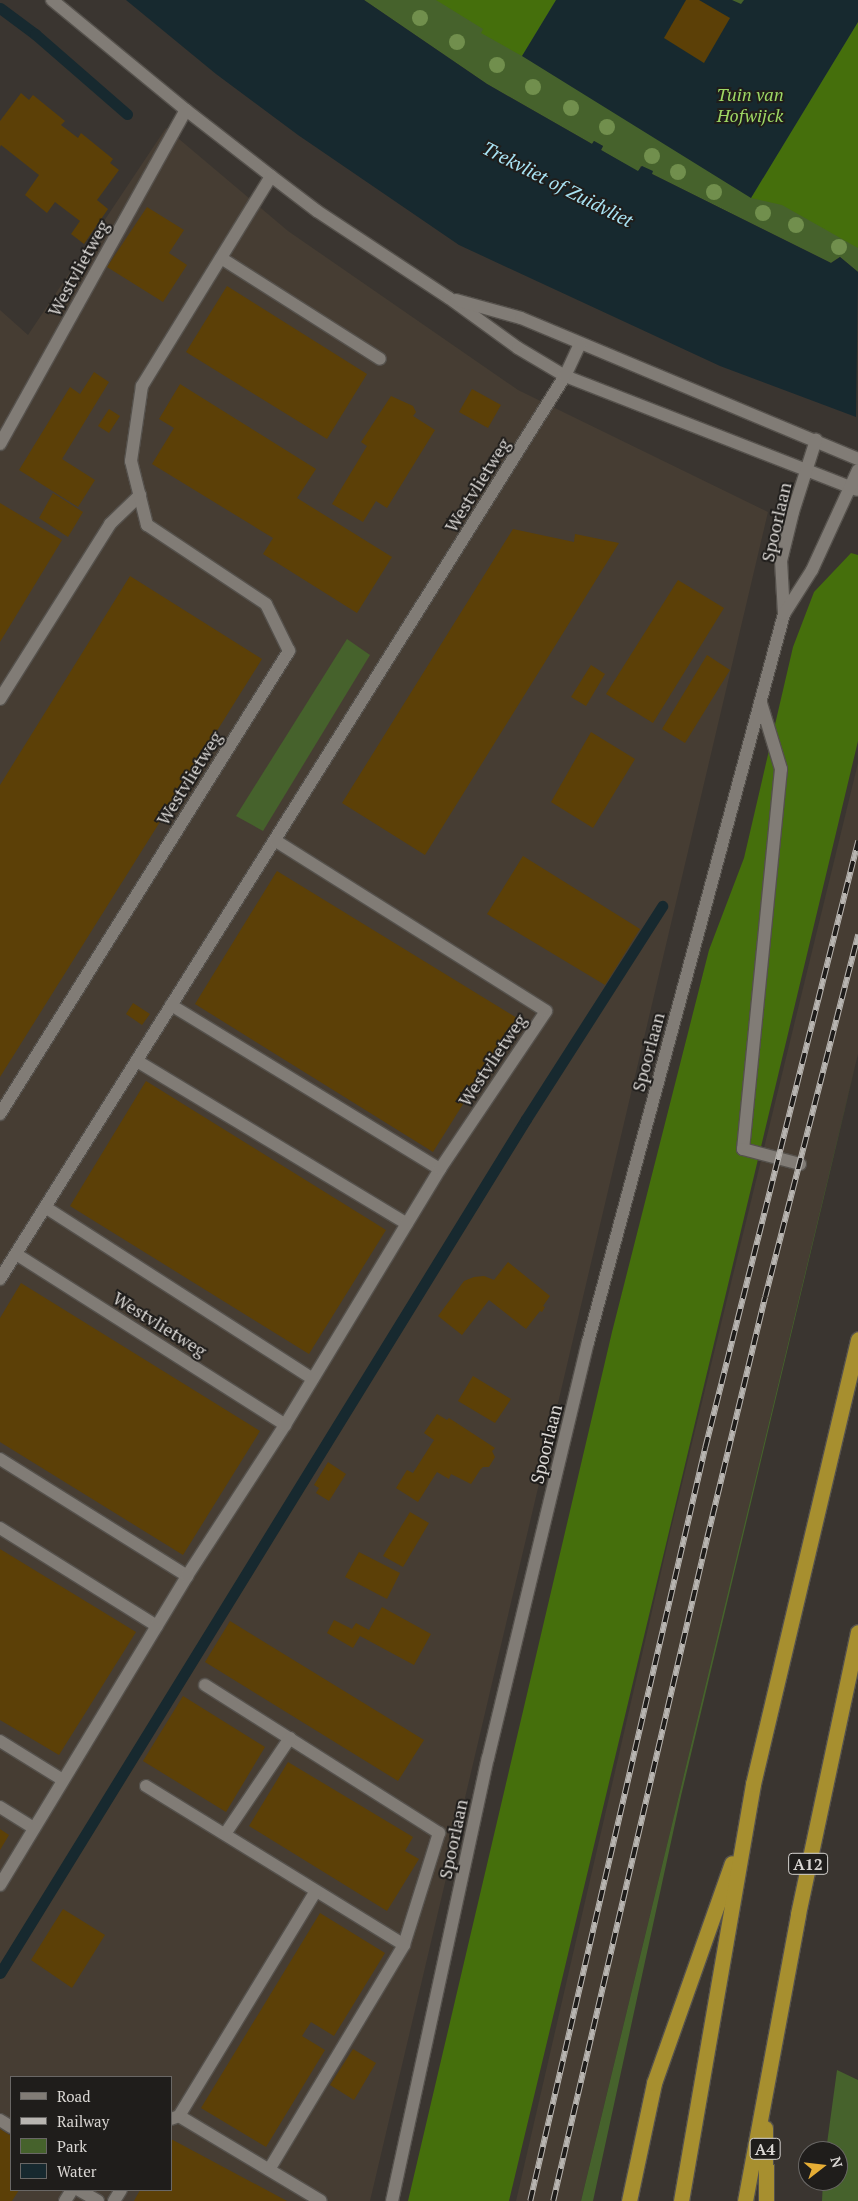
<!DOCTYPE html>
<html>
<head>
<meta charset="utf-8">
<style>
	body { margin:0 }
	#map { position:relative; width:858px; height:2201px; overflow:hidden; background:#3a3530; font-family:"PT Serif",serif }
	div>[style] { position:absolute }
	.built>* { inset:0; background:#463d33 }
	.green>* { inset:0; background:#46622c }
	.forest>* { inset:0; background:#456f0c }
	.water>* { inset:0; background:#17292f }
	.stream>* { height:11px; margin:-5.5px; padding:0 5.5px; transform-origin:5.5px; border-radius:5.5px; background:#17292f }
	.building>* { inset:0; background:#5c4007 }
	.roads { filter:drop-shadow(1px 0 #55514c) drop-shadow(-1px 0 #55514c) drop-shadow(0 1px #55514c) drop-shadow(0 -1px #55514c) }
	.minor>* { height:12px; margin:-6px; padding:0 6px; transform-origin:6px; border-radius:6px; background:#817c76 }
	.highway>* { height:15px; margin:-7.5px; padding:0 7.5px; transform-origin:7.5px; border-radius:7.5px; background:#a78f2f }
	.rail>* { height:5.5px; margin-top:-2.75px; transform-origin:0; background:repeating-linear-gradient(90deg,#1f1d1b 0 11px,#b8b5b1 0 22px); box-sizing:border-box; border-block:1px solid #b8b5b1 }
	.trees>* { width:16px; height:16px; margin:-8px; border-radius:50%; background:#718f4d }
	span { translate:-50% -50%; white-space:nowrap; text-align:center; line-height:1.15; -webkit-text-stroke:4px #1f1d1b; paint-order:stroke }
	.shield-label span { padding:1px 4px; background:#1f1d1b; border:1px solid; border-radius:4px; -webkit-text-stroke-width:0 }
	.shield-label { font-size:16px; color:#d9d6d3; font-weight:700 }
	.park-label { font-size:18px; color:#9ed864; font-style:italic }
	.street-label { font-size:18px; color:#d9d6d3 }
	.water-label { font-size:19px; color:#a9e3f4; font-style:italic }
	.legend { position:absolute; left:10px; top:2076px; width:162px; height:115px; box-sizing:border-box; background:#1f1d1b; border:1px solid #696765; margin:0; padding:6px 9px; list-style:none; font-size:15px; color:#d9d6d3 }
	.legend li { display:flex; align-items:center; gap:10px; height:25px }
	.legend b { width:25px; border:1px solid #696765 }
	.north { position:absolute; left:798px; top:2141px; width:50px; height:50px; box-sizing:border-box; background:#1f1d1b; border:1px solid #696765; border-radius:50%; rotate:74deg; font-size:14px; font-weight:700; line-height:20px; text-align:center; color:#d9d6d3 }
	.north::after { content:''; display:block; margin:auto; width:18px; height:22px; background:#e5ad35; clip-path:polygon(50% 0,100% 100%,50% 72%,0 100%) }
</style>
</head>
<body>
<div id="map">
	<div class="built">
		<div style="clip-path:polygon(evenodd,166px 128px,288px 231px,518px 390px,768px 512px,370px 2201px,0 2201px,0 310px,28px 335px,166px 128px,11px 2077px,171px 2077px,171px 2190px,11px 2190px,11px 2077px)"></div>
		<div style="clip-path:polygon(858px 763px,858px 1054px,581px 2201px,516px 2201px,670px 1533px)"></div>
	</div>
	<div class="green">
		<div style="clip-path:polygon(364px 0,858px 0,858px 272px,840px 257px,831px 263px,652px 174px,641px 166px,638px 172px,601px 150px,603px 146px,594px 141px,592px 144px,487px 84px)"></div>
		<div style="clip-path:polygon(347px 639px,370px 655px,263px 831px,236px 816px)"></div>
		<div style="clip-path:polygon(858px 1054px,681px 1796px,593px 2201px,581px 2201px)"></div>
		<div style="clip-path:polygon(837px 2070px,858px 2080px,858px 2201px,822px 2201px,823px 2181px,838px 2181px,838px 2151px,826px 2151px)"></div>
	</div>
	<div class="forest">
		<div style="clip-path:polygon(436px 0,556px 0,522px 56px,481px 33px,483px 29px)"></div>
		<div style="clip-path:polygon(858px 22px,858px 248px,782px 205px,751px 198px)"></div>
		<div style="clip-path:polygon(851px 553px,858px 555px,858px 741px,509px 2201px,408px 2201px,612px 1332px,709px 950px,744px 858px,793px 647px,814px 592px)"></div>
	</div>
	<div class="water">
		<div style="clip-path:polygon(126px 0,364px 0,487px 84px,592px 144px,594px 141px,603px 146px,601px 150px,638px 171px,642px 166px,653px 171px,652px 174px,831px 263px,840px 257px,858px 272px,856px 417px,720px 366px,459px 245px,298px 135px,216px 74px)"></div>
		<div style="clip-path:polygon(556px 0,732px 0,741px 4px,744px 0,858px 0,858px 22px,751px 198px,522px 56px)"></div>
		<div style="clip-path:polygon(24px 1935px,25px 1935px,0 1979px,0 1967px)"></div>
	</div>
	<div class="stream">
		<div style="left:0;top:8px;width:44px;rotate:36.6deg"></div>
		<div style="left:35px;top:34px;width:122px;rotate:41deg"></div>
		<div style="left:0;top:1973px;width:1003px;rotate:-58.37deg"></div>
		<div style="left:526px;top:1119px;width:253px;rotate:-57.4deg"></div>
	</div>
	<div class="building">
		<div style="clip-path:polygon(686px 0,699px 0,730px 18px,704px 63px,664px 38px)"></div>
		<div style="clip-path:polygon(21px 93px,29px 100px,33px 95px,65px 121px,61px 125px,78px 138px,81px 133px,113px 159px,110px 163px,119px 170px,97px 200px,108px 209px,84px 244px,71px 234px,80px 221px,55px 202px,47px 213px,25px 195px,39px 175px,1px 145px,0 147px,0 121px)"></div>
		<div style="clip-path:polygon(147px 207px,184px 230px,169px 253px,187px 265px,163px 302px,107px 267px)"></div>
		<div style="clip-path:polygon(227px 286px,367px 374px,327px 439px,186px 352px)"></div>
		<div style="clip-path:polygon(94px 372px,109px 382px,62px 459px,95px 480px,78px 507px,19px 470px,70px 387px,80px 394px)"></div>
		<div style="clip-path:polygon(180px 384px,316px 469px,297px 498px,392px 557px,357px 613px,263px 554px,273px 538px,152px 464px,174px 428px,159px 419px)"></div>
		<div style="clip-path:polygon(472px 389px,501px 405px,488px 428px,459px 412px)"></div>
		<div style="clip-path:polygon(391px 396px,413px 406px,416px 412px,413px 416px,435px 430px,387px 508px,376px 501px,363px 522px,332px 504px,367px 446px,361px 442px)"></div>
		<div style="clip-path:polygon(109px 409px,120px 416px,109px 433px,98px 426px)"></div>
		<div style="clip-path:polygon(53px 493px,83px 512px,68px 537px,39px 518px)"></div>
		<div style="clip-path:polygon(0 503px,62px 540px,0 642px)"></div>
		<div style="clip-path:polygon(513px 529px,574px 542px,575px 534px,619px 543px,425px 855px,342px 803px)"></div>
		<div style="clip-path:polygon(130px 576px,262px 659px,0 1077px,0 785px)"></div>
		<div style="clip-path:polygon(678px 580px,724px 608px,653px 723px,606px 694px)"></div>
		<div style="clip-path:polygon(707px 655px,730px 670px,685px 743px,662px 729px)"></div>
		<div style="clip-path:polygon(591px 665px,605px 674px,586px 706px,571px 697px)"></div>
		<div style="clip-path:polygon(591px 732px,635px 759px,593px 828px,551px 802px)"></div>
		<div style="clip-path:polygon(523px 856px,640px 929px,605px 985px,487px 914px)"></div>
		<div style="clip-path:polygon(277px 871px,517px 1018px,433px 1152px,195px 1004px)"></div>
		<div style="clip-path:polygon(133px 1003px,150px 1014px,142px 1025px,126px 1014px)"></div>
		<div style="clip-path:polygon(146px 1081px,386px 1230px,309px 1354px,70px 1206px)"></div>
		<div style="clip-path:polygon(508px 1262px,550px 1296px,543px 1306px,545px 1307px,542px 1312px,540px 1311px,526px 1329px,489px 1300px,462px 1335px,438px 1316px,464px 1281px,474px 1277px,484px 1276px,494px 1280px)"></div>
		<div style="clip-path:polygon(21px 1283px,260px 1431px,183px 1555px,0 1442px,0 1318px)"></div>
		<div style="clip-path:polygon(473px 1376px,511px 1399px,495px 1423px,458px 1401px)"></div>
		<div style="clip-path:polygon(437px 1414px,447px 1420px,449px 1418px,495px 1448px,492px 1451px,495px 1457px,489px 1467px,483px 1467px,480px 1470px,471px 1484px,451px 1474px,449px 1479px,437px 1472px,418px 1502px,396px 1488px,407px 1470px,413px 1473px,434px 1440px,424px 1433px)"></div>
		<div style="clip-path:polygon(328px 1462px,346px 1474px,329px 1501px,316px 1493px,319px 1488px,314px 1485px)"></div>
		<div style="clip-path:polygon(410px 1512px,429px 1523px,403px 1567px,383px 1556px)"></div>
		<div style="clip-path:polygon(0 1549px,136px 1632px,59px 1755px,0 1720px)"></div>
		<div style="clip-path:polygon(359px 1552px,400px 1573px,387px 1599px,345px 1577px)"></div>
		<div style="clip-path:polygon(382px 1607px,431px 1634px,414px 1665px,360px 1636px,353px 1648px,327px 1633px,334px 1620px,352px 1629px,356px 1623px,369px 1630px)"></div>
		<div style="clip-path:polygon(230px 1621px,424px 1740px,398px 1781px,205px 1662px)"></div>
		<div style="clip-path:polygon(183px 1696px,265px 1747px,226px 1812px,143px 1761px)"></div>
		<div style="clip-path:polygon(288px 1762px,413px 1837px,405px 1851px,419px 1859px,387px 1911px,249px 1826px)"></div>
		<div style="clip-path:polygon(0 1829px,9px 1835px,0 1850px)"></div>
		<div style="clip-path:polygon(63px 1909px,105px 1935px,72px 1988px,31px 1960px)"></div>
		<div style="clip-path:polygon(320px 1913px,385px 1953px,334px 2036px,311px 2022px,302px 2036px,325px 2050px,266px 2147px,201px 2108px)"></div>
		<div style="clip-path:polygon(353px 2049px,376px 2063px,354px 2100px,330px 2085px)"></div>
		<div style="clip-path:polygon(0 2129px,11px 2136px,11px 2190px,19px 2190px,12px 2201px,0 2201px)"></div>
		<div style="clip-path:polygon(171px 2139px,287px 2201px,134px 2201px,140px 2190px,171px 2190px)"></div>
	</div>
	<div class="roads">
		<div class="minor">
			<div style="left:52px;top:0;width:173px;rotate:39.4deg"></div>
			<div style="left:186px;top:110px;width:108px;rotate:37.8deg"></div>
			<div style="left:271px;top:176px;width:58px;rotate:37.3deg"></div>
			<div style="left:317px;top:211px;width:158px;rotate:33.4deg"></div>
			<div style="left:449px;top:298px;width:85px;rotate:35.9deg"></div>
			<div style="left:518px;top:348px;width:55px;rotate:30.8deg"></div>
			<div style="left:565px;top:376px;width:313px;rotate:21.3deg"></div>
			<div style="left:221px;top:258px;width:188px;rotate:32.4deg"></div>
			<div style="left:456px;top:300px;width:67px;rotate:15.5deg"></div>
			<div style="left:521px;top:318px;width:365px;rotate:22.7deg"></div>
			<div style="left:0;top:444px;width:382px;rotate:-60.9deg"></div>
			<div style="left:784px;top:614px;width:53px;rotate:-93.2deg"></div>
			<div style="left:781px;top:561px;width:50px;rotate:-76.2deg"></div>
			<div style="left:793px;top:512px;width:76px;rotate:-72.3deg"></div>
			<div style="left:0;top:699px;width:207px;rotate:-57.8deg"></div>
			<div style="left:110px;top:524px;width:42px;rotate:-44deg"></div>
			<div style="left:761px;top:703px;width:69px;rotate:73.1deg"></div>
			<div style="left:781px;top:769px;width:382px;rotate:95.7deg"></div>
			<div style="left:743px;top:1149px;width:59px;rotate:14.7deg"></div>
			<div style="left:171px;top:1005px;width:315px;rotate:31.4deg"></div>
			<div style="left:137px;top:1061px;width:315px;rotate:31.1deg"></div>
			<div style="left:0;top:1114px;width:546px;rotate:-58.03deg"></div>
			<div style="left:289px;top:651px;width:52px;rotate:-116.1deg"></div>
			<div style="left:266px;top:604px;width:143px;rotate:-146.4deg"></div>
			<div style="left:147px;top:525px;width:66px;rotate:-104deg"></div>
			<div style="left:131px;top:461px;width:76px;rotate:-81.7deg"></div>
			<div style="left:142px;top:386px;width:246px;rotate:-58.4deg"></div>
			<div style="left:45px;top:1207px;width:318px;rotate:32.7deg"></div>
			<div style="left:16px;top:1254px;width:319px;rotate:32.4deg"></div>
			<div style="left:0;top:1279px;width:1065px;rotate:-57.97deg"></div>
			<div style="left:565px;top:376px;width:35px;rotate:-65deg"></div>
			<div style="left:0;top:1459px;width:221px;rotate:32deg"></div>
			<div style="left:0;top:1528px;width:185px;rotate:32deg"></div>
			<div style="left:205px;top:1685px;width:277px;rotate:32.3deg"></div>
			<div style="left:439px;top:1833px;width:117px;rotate:107.4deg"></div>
			<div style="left:404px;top:1945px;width:262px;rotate:121deg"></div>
			<div style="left:0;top:1741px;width:74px;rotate:31.8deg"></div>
			<div style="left:146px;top:1786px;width:303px;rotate:31.6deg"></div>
			<div style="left:0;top:1807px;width:40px;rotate:32deg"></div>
			<div style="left:225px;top:1834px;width:116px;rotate:-55.9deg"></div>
			<div style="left:0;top:1885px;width:361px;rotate:-58.8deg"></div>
			<div style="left:187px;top:1576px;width:180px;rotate:-57deg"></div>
			<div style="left:285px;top:1425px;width:299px;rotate:-58.8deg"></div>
			<div style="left:440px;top:1169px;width:190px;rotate:-56.1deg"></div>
			<div style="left:546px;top:1011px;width:319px;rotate:-147.8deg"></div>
			<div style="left:179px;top:2116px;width:165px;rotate:30.9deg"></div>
			<div style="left:171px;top:2119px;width:9px;rotate:-21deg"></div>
			<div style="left:179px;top:2116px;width:263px;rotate:-58.7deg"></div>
			<div style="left:0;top:2120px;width:13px;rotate:32deg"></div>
			<div style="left:79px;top:2190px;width:22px;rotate:30deg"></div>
			<div style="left:65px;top:2201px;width:13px;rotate:-58deg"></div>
			<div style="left:114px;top:2201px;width:13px;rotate:-58deg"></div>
			<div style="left:392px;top:2201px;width:453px;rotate:-77.8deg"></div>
			<div style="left:488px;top:1758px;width:428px;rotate:-76.5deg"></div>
			<div style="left:588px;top:1342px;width:754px;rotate:-74.93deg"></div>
			<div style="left:784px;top:614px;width:52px;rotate:-57.5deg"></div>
			<div style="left:812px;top:570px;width:110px;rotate:-65.3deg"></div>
		</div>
		<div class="highway">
			<div style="left:765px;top:2128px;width:73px;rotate:89.2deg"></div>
			<div style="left:629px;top:2201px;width:121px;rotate:-78deg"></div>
			<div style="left:654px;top:2083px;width:233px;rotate:-70.5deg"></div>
			<div style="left:681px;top:2201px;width:423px;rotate:-80.2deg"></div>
			<div style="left:753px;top:1784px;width:457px;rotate:-76.7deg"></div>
			<div style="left:745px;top:2201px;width:292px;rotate:-79.5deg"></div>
			<div style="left:798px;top:1914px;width:288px;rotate:-78deg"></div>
		</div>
	</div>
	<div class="rail">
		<div style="left:530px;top:2201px;width:773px;rotate:-76.92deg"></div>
		<div style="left:705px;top:1448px;width:626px;rotate:-75.85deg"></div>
		<div style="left:553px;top:2201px;width:659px;rotate:-76.93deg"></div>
		<div style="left:702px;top:1559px;width:269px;rotate:-76.5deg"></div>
		<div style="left:765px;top:1297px;width:374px;rotate:-75.6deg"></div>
	</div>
	<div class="trees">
		<div style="left:420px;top:18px"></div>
		<div style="left:457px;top:42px"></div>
		<div style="left:497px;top:65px"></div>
		<div style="left:533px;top:87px"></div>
		<div style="left:571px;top:108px"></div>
		<div style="left:607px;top:127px"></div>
		<div style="left:652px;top:156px"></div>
		<div style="left:678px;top:172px"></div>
		<div style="left:714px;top:192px"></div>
		<div style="left:763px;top:213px"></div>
		<div style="left:796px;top:225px"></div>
		<div style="left:839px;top:247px"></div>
	</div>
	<div class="shield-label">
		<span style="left:808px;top:1864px">A12</span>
		<span style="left:765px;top:2149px">A4</span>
	</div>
	<div class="park-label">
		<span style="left:750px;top:105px">Tuin van<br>Hofwijck</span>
	</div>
	<div class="street-label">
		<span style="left:78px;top:268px;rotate:-61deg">Westvlietweg</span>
		<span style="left:477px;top:485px;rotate:-58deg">Westvlietweg</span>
		<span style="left:776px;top:522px;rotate:-77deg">Spoorlaan</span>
		<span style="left:189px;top:778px;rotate:-58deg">Westvlietweg</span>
		<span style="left:648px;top:1052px;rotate:-75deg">Spoorlaan</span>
		<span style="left:492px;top:1060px;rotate:-56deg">Westvlietweg</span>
		<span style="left:160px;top:1324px;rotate:32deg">Westvlietweg</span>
		<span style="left:546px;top:1444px;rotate:-76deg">Spoorlaan</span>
		<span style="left:453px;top:1839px;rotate:-78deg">Spoorlaan</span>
	</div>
	<div class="water-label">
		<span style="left:558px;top:184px;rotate:27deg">Trekvliet of Zuidvliet</span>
	</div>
	<ul class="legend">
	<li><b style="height:6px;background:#817c76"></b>Road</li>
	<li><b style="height:6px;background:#b8b5b1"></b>Railway</li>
	<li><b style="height:14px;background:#46622c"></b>Park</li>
	<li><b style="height:14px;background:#17292f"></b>Water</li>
	</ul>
	<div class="north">N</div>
</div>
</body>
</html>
